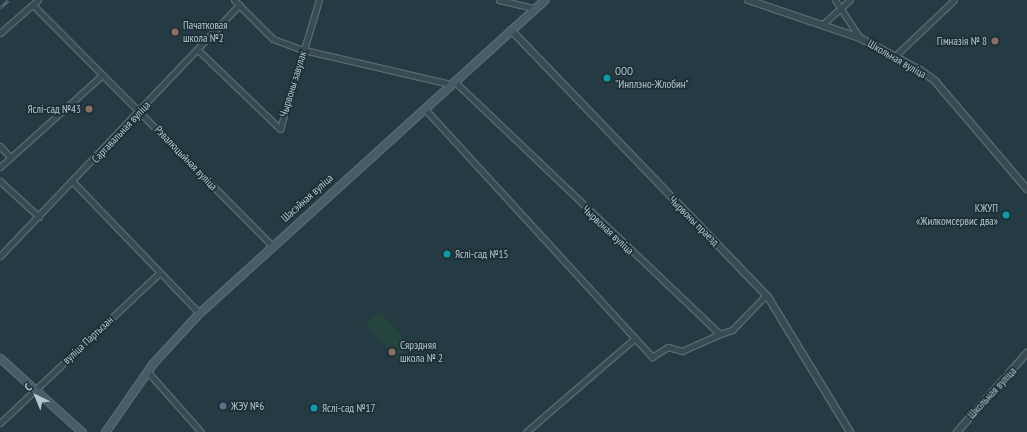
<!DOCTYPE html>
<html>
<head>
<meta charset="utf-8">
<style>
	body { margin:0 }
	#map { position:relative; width:1027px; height:432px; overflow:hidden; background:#243b43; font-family:"PT Sans Narrow",sans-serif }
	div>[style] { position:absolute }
	.green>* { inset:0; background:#26443e }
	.roads { filter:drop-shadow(1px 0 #566870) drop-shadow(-1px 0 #566870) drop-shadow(0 1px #566870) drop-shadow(0 -1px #566870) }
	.minor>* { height:5px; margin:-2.5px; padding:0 2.5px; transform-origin:2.5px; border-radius:2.5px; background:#384b52 }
	.tertiary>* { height:6px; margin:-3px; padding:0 3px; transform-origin:3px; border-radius:3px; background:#384b52 }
	.secondary>* { height:7px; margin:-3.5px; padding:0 3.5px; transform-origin:3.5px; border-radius:3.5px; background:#465c66 }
	.rail>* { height:3px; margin-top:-1.5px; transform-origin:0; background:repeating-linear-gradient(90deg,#1d3038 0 4.5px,#5a717a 0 9px); box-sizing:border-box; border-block:1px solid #5a717a }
	.dots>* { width:11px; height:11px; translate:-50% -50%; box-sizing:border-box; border:2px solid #1d3038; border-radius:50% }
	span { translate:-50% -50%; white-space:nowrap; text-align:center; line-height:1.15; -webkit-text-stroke:3.5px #1d3038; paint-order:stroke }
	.poi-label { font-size:11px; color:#b5c5cc }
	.left { translate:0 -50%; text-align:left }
	.right { translate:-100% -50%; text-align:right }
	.street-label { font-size:11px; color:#b5c5cc }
	.north { position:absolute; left:16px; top:376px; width:40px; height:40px; -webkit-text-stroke:3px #1d3038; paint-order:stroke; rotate:317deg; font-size:11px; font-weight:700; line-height:16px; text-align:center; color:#b5c5cc }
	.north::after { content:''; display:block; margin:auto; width:14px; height:18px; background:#b5c5cc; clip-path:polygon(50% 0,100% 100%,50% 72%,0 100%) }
</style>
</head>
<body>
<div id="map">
	<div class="green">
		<div style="clip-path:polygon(380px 311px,411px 347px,397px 360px,365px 324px)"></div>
	</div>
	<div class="roads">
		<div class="minor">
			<div style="left:234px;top:0;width:55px;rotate:45deg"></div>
			<div style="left:273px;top:39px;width:33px;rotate:20deg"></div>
			<div style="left:304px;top:50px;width:150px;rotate:13.1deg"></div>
			<div style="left:499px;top:0;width:37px;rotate:13deg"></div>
			<div style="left:835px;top:0;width:45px;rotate:56.7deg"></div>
			<div style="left:33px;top:5px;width:338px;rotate:45.2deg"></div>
			<div style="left:823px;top:24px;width:36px;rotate:-42deg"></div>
			<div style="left:0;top:33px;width:50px;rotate:-41deg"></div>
			<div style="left:198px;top:50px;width:114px;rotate:43.9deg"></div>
			<div style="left:280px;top:129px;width:135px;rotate:-73.2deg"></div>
			<div style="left:895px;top:56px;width:81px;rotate:-43.5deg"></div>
			<div style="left:454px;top:81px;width:367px;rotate:43.6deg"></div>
			<div style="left:720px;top:334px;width:13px;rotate:-18deg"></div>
			<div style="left:732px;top:330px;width:49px;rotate:-45.8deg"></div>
			<div style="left:424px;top:108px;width:338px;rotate:47.5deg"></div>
			<div style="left:652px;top:357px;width:19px;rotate:-32deg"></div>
			<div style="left:668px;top:347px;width:15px;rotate:16deg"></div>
			<div style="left:682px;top:351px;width:42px;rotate:-24.1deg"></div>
			<div style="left:0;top:146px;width:15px;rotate:48deg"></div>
			<div style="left:0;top:167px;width:137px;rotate:-42deg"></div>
			<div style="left:0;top:181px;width:53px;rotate:42.7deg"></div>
			<div style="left:73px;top:182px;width:182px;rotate:46.1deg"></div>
			<div style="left:0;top:256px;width:347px;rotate:-46.4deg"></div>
			<div style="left:147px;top:371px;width:81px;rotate:48.5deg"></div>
			<div style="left:0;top:423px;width:219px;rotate:-43.3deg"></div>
			<div style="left:526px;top:432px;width:144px;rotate:-40.8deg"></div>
		</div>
		<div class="tertiary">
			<div style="left:748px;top:0;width:118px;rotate:18.7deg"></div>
			<div style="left:860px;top:38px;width:68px;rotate:28.1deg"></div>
			<div style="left:920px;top:70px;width:19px;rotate:36deg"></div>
			<div style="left:935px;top:81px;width:142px;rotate:49.6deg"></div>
			<div style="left:511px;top:30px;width:371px;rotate:46.1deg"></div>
			<div style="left:768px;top:297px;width:158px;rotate:58.7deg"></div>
			<div style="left:957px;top:432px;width:106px;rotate:-48.5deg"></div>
		</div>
		<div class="secondary">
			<div style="left:0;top:358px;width:110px;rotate:42.1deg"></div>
			<div style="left:105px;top:432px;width:84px;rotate:-55.2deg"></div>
			<div style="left:153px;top:363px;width:68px;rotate:-47.4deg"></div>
			<div style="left:199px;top:313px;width:466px;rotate:-42.2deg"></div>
		</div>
	</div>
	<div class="rail">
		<div style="left:0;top:8px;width:12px;rotate:-42deg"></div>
	</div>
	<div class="dots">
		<div style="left:175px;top:32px;background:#8d6e63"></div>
		<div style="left:995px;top:41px;background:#8d6e63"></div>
		<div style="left:607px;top:78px;background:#0f9aa8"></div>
		<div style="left:89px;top:109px;background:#8d6e63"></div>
		<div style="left:1006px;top:215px;background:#0f9aa8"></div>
		<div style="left:447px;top:254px;background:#0f9aa8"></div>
		<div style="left:392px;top:352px;background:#8d6e63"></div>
		<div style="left:223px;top:406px;background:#5c6f8a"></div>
		<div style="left:314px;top:408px;background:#0f9aa8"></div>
	</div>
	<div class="poi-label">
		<span class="left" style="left:183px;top:32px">Пачатковая<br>школа №2</span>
		<span class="right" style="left:987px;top:41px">Гімназія № 8</span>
		<span class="left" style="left:615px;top:78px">ООО<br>"Инплэно-Жлобин"</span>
		<span class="right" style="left:81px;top:109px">Яслі-сад №43</span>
		<span class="right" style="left:998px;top:215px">КЖУП<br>«Жилкомсервис два»</span>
		<span class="left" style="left:455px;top:254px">Яслі-сад №15</span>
		<span class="left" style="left:400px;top:352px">Сярэдняя<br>школа № 2</span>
		<span class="left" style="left:231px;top:406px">ЖЭУ №6</span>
		<span class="left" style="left:322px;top:408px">Яслі-сад №17</span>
	</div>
	<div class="street-label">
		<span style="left:897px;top:59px;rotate:30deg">Школьная вуліца</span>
		<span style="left:293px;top:84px;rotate:-73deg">Чырвоны завулак</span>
		<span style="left:121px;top:132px;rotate:-47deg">Сартавальная вуліца</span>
		<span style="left:186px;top:158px;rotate:46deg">Рэвалюцыйная вуліца</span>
		<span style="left:307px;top:198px;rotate:-42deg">Шасэйная вуліца</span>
		<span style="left:694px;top:221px;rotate:45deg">Чырвоны праезд</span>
		<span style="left:608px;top:230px;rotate:43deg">Чырвоная вуліца</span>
		<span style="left:88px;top:340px;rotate:-43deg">вуліца Партызан</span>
		<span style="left:992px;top:393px;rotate:-47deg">Школьная вуліца</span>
	</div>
	<div class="north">С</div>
</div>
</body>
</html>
